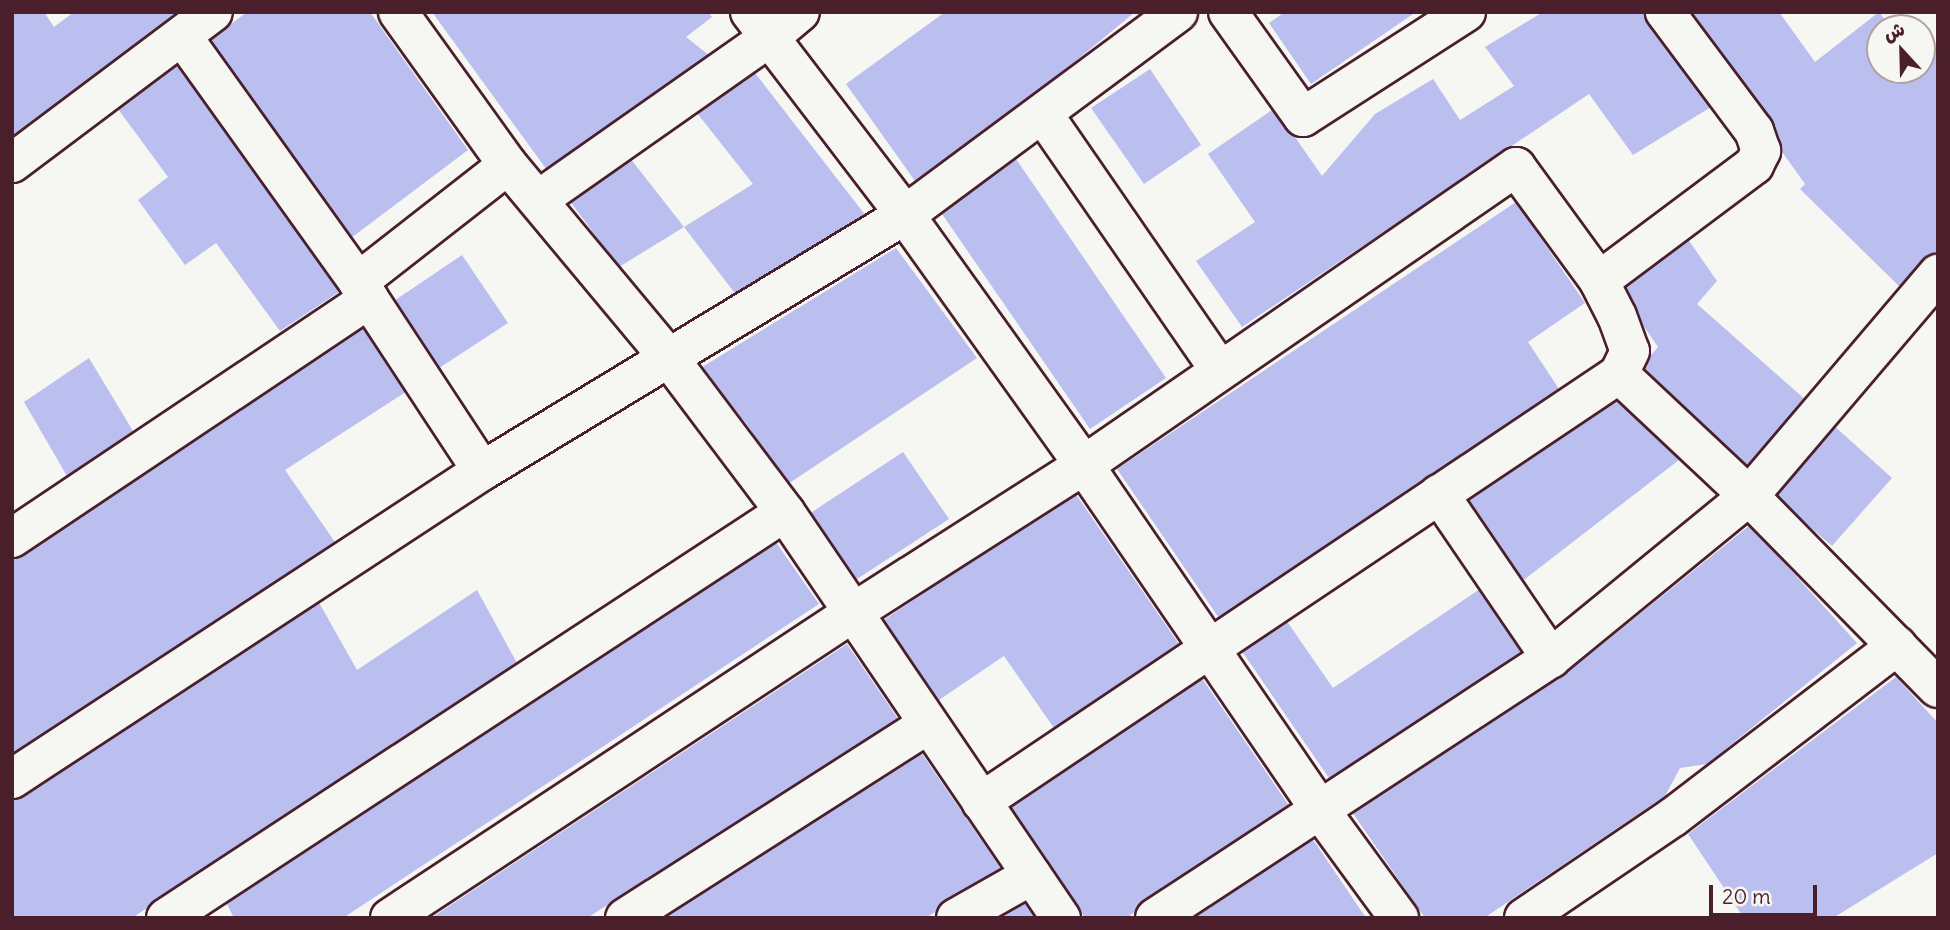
<!DOCTYPE html>
<html>
<head>
<meta charset="utf-8">
<style>
	body { margin:0 }
	#map { position:relative; width:1950px; height:930px; overflow:hidden; background:#f6f6f2; font-family:Delius,"Playpen Sans Arabic",sans-serif }
	div>[style] { position:absolute }
	.building>* { inset:0; background:#bbbff0 }
	.roads { filter:drop-shadow(2px 0 #4a1f2b) drop-shadow(-2px 0 #4a1f2b) drop-shadow(0 2px #4a1f2b) drop-shadow(0 -2px #4a1f2b) }
	.minor>* { height:38px; margin:-19px; padding:0 19px; transform-origin:19px; border-radius:19px; background:#f6f6f2 }
	span { translate:-50% -50%; white-space:nowrap; text-align:center; line-height:1.15; -webkit-text-stroke:6px #f6f6f2; paint-order:stroke }
	.frame { position:absolute; inset:0; border:14px solid #4a1f2b; pointer-events:none }
	.north { position:absolute; left:1866px; top:14px; width:70px; height:70px; box-sizing:border-box; background:#f6f6f2; border:2px solid #b1a0a2; border-radius:50%; rotate:338deg; font-size:19px; font-weight:700; line-height:28px; text-align:center; color:#4a1f2b }
	.north::after { content:''; display:block; margin:auto; width:24px; height:32px; background:#4a1f2b; clip-path:polygon(50% 0,100% 100%,50% 72%,0 100%) }
	.scale { position:absolute; left:1709px; top:885px; width:108px; height:32px; box-sizing:border-box; border:4px solid #4a1f2b; border-top:0; padding-left:9px; font-size:21px; line-height:24px; white-space:nowrap; color:#4a1f2b; -webkit-text-stroke:5px #f6f6f2; paint-order:stroke }
</style>
</head>
<body>
<div id="map">
	<div class="building">
		<div style="clip-path:polygon(12px 12px,44px 12px,54px 27px,74px 12px,184px 12px,12px 141px)"></div>
		<div style="clip-path:polygon(247px 12px,370px 12px,468px 150px,347px 241px,204px 44px)"></div>
		<div style="clip-path:polygon(432px 12px,708px 12px,712px 17px,686px 37px,710px 56px,552px 177px)"></div>
		<div style="clip-path:polygon(945px 12px,1135px 12px,1054px 79px,915px 181px,846px 84px)"></div>
		<div style="clip-path:polygon(1285px 12px,1416px 12px,1311px 84px,1269px 23px)"></div>
		<div style="clip-path:polygon(1543px 12px,1644px 12px,1711px 107px,1633px 155px,1589px 94px,1242px 327px,1196px 261px,1255px 222px,1208px 154px,1275px 108px,1322px 176px,1375px 114px,1433px 79px,1460px 120px,1514px 86px,1485px 47px)"></div>
		<div style="clip-path:polygon(1683px 12px,1779px 12px,1815px 62px,1879px 12px,1891px 28px,1880px 28px,1880px 70px,1922px 70px,1922px 65px,1938px 48px,1938px 249px,1903px 290px,1800px 189px,1805px 184px)"></div>
		<div style="clip-path:polygon(183px 61px,348px 286px,280px 331px,216px 243px,185px 265px,138px 200px,168px 177px,118px 109px)"></div>
		<div style="clip-path:polygon(1150px 69px,1201px 145px,1144px 184px,1091px 108px)"></div>
		<div style="clip-path:polygon(755px 73px,866px 216px,737px 296px,684px 227px,753px 184px,697px 113px)"></div>
		<div style="clip-path:polygon(630px 158px,684px 227px,619px 267px,569px 200px)"></div>
		<div style="clip-path:polygon(1016px 159px,1166px 378px,1090px 429px,940px 211px)"></div>
		<div style="clip-path:polygon(1516px 202px,1585px 303px,1528px 342px,1561px 392px,1221px 621px,1117px 469px)"></div>
		<div style="clip-path:polygon(1685px 235px,1717px 281px,1697px 304px,1808px 402px,1747px 471px,1636px 372px,1658px 347px,1616px 286px)"></div>
		<div style="clip-path:polygon(896px 248px,977px 358px,788px 484px,746px 423px,699px 369px)"></div>
		<div style="clip-path:polygon(462px 255px,508px 323px,433px 372px,388px 305px)"></div>
		<div style="clip-path:polygon(371px 318px,415px 386px,285px 470px,335px 542px,12px 755px,12px 558px)"></div>
		<div style="clip-path:polygon(89px 358px,133px 431px,67px 476px,24px 402px)"></div>
		<div style="clip-path:polygon(1619px 392px,1688px 453px,1521px 582px,1463px 497px)"></div>
		<div style="clip-path:polygon(1832px 424px,1892px 478px,1832px 546px,1771px 493px)"></div>
		<div style="clip-path:polygon(903px 452px,949px 519px,854px 581px,809px 514px)"></div>
		<div style="clip-path:polygon(1075px 493px,1181px 647px,1056px 731px,1004px 656px,936px 702px,882px 621px)"></div>
		<div style="clip-path:polygon(1750px 525px,1857px 643px,1707px 764px,1680px 768px,1665px 796px,1484px 918px,1425px 918px,1352px 812px,1583px 660px)"></div>
		<div style="clip-path:polygon(773px 538px,819px 604px,343px 918px,234px 918px,225px 900px)"></div>
		<div style="clip-path:polygon(1480px 589px,1523px 651px,1331px 781px,1239px 647px,1284px 617px,1333px 688px)"></div>
		<div style="clip-path:polygon(477px 590px,517px 663px,132px 918px,12px 918px,12px 801px,317px 599px,357px 670px)"></div>
		<div style="clip-path:polygon(847px 644px,899px 720px,587px 918px,431px 918px)"></div>
		<div style="clip-path:polygon(1199px 674px,1290px 807px,1126px 918px,1085px 918px,1007px 803px)"></div>
		<div style="clip-path:polygon(1896px 677px,1938px 723px,1938px 853px,1833px 918px,1744px 918px,1688px 834px)"></div>
		<div style="clip-path:polygon(920px 751px,1004px 873px,925px 918px,658px 918px)"></div>
		<div style="clip-path:polygon(1312px 838px,1366px 918px,1191px 918px)"></div>
		<div style="clip-path:polygon(1022px 897px,1036px 918px,985px 918px)"></div>
	</div>
	<div class="roads">
		<div class="minor">
			<div style="left:398px;top:12px;width:188px;rotate:54.3deg"></div>
			<div style="left:508px;top:165px;width:251px;rotate:50.2deg"></div>
			<div style="left:669px;top:358px;width:193px;rotate:53deg"></div>
			<div style="left:750px;top:12px;width:255px;rotate:52.6deg"></div>
			<div style="left:905px;top:215px;width:307px;rotate:54.4deg"></div>
			<div style="left:1084px;top:465px;width:418px;rotate:55.6deg"></div>
			<div style="left:1320px;top:810px;width:134px;rotate:53.8deg"></div>
			<div style="left:1228px;top:12px;width:129px;rotate:54.5deg"></div>
			<div style="left:1303px;top:117px;width:194px;rotate:-32.8deg"></div>
			<div style="left:182px;top:36px;width:302px;rotate:54.4deg"></div>
			<div style="left:358px;top:282px;width:226px;rotate:56.7deg"></div>
			<div style="left:1043px;top:114px;width:310px;rotate:55.4deg"></div>
			<div style="left:12px;top:163px;width:251px;rotate:-36.9deg"></div>
			<div style="left:538px;top:200px;width:284px;rotate:-35.1deg"></div>
			<div style="left:770px;top:37px;width:39px;rotate:-40deg"></div>
			<div style="left:1599px;top:281px;width:194px;rotate:-36.8deg"></div>
			<div style="left:1754px;top:165px;width:16px;rotate:-63deg"></div>
			<div style="left:1761px;top:151px;width:21px;rotate:-109deg"></div>
			<div style="left:1754px;top:131px;width:149px;rotate:-126.8deg"></div>
			<div style="left:358px;top:282px;width:190px;rotate:-38deg"></div>
			<div style="left:1619px;top:374px;width:178px;rotate:43.2deg"></div>
			<div style="left:1749px;top:496px;width:269px;rotate:45.5deg"></div>
			<div style="left:1439px;top:494px;width:199px;rotate:55.7deg"></div>
			<div style="left:12px;top:538px;width:430px;rotate:-33.8deg"></div>
			<div style="left:12px;top:779px;width:562px;rotate:-33.24deg"></div>
			<div style="left:482px;top:471px;width:494px;rotate:-31.2deg"></div>
			<div style="left:905px;top:215px;width:340px;rotate:-36.6deg"></div>
			<div style="left:166px;top:918px;width:740px;rotate:-33.26deg"></div>
			<div style="left:785px;top:512px;width:491px;rotate:55.8deg"></div>
			<div style="left:390px;top:918px;width:556px;rotate:-33.4deg"></div>
			<div style="left:854px;top:612px;width:273px;rotate:-32.6deg"></div>
			<div style="left:1084px;top:465px;width:525px;rotate:-34.6deg"></div>
			<div style="left:1516px;top:167px;width:141px;rotate:53.9deg"></div>
			<div style="left:1599px;top:281px;width:39px;rotate:63deg"></div>
			<div style="left:1617px;top:316px;width:37px;rotate:70deg"></div>
			<div style="left:1630px;top:351px;width:25px;rotate:116deg"></div>
			<div style="left:1619px;top:374px;width:768px;rotate:146.14deg"></div>
			<div style="left:625px;top:918px;width:358px;rotate:-32.6deg"></div>
			<div style="left:956px;top:918px;width:87px;rotate:-29.5deg"></div>
			<div style="left:1155px;top:918px;width:474px;rotate:-33.3deg"></div>
			<div style="left:1551px;top:658px;width:256px;rotate:-39.3deg"></div>
			<div style="left:1749px;top:496px;width:292px;rotate:-49.6deg"></div>
			<div style="left:1524px;top:918px;width:180px;rotate:-34.1deg"></div>
			<div style="left:1673px;top:817px;width:282px;rotate:-37.4deg"></div>
		</div>
	</div>
	<div class="frame"></div>
	<div class="north">ش</div>
	<div class="scale">20 m</div>
</div>
</body>
</html>
